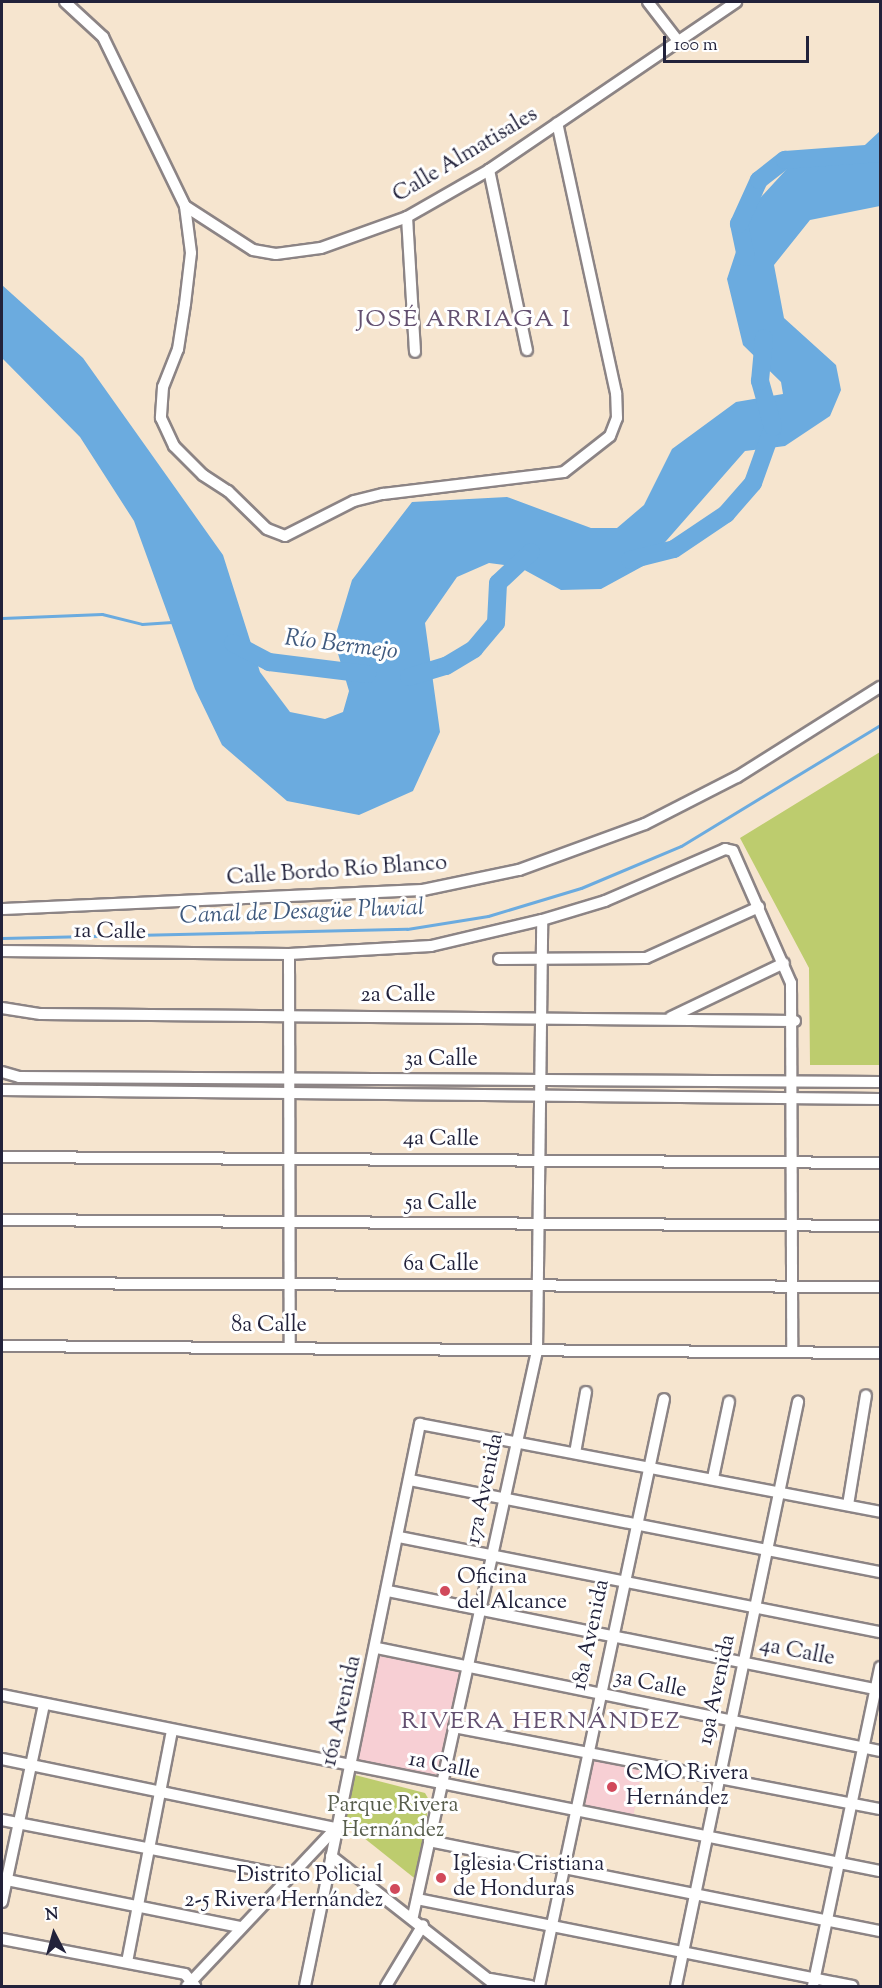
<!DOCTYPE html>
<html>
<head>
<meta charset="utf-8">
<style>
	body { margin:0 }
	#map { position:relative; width:882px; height:1988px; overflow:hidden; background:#f6e5cf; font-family:"Sorts Mill Goudy",serif }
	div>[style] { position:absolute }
	.built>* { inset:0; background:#f7cfd4 }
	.green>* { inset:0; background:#bdcc6e }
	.water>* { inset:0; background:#6babdf }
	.stream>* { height:3px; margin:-1.5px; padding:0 1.5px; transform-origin:1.5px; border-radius:1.5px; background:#6babdf }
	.river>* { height:18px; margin:-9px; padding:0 9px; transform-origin:9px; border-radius:9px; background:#6babdf }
	.roads { filter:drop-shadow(2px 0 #8c8485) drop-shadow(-2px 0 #8c8485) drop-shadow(0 2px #8c8485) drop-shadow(0 -2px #8c8485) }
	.minor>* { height:10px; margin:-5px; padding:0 5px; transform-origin:5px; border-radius:5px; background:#fff }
	.dots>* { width:16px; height:16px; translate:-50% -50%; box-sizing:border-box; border:3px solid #fff; border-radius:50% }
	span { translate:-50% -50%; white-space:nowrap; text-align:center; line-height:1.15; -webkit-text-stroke:6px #fff; paint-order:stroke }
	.street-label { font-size:22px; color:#22223b }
	.poi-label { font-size:22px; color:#22223b }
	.left { translate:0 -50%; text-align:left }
	.right { translate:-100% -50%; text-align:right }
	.park-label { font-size:22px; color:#585e4d }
	.neighbourhood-label { font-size:24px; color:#635070; letter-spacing:1.5px }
	.water-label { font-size:24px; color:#3f597d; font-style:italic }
	.frame { position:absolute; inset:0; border:3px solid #22223b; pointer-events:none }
	.north { position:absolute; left:24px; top:1904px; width:60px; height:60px; -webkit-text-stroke:4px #fff; paint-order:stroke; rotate:354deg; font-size:16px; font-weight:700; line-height:24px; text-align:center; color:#22223b }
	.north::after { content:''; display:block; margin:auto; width:21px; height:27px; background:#22223b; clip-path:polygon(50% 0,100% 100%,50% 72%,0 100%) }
	.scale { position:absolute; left:663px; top:36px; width:146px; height:27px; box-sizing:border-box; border:3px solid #22223b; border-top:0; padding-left:8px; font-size:18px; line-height:21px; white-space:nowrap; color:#22223b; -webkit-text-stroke:4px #fff; paint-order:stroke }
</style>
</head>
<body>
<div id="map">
	<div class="built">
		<div style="clip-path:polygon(380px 1656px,463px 1673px,439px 1782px,357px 1764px)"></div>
		<div style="clip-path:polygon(591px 1755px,643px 1765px,633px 1818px,580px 1808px)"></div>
	</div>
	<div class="green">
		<div style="clip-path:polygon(880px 752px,880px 1065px,810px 1065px,809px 968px,740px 838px)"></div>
		<div style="clip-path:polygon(355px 1775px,425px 1793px,429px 1800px,418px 1881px,344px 1822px)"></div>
	</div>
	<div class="water">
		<div style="clip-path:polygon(880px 131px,880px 206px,810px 220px,774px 265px,784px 318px,836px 365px,841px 390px,830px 416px,785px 446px,745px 451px,645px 565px,601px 589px,561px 590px,519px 567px,489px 563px,457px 577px,425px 623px,440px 732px,413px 791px,359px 815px,287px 801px,222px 745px,195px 689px,134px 521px,80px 437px,2px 358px,2px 285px,83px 358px,223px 555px,260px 672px,290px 712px,325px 719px,343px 712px,349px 691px,334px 640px,352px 580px,412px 502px,507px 497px,591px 528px,617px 528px,644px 505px,672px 449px,736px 402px,783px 394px,781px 382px,743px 345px,727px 279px,750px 209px,796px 159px,852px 157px)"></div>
	</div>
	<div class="stream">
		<div style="left:2px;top:618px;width:100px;rotate:-2.3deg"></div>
		<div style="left:102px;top:614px;width:41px;rotate:14deg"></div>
		<div style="left:142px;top:624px;width:30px;rotate:-4deg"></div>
		<div style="left:2px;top:938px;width:405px;rotate:-1.3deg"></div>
		<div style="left:407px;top:929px;width:82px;rotate:-9.1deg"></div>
		<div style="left:488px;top:916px;width:97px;rotate:-16.8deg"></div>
		<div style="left:581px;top:888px;width:108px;rotate:-22.8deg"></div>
		<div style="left:681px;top:846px;width:233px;rotate:-31.3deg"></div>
	</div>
	<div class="river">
		<div style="left:746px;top:257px;width:34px;rotate:-102deg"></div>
		<div style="left:739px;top:224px;width:48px;rotate:-65.6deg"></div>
		<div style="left:759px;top:180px;width:33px;rotate:-38deg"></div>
		<div style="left:785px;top:160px;width:95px;rotate:-4.2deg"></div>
		<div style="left:630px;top:560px;width:45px;rotate:-14deg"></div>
		<div style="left:674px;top:549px;width:63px;rotate:-33.9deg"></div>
		<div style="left:726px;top:514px;width:41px;rotate:-48.9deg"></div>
		<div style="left:753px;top:483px;width:59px;rotate:-70.3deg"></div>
		<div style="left:773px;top:427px;width:48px;rotate:-105.8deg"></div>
		<div style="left:760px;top:381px;width:43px;rotate:-84.7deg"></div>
		<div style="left:233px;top:643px;width:41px;rotate:27.8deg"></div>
		<div style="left:269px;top:662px;width:99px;rotate:7deg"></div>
		<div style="left:409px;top:677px;width:39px;rotate:-17deg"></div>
		<div style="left:446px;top:666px;width:33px;rotate:-31deg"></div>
		<div style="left:474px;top:649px;width:34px;rotate:-50deg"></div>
		<div style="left:496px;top:623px;width:40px;rotate:-87.1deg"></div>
		<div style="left:498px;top:583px;width:45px;rotate:-43.2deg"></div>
	</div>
	<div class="roads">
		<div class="minor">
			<div style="left:65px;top:2px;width:52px;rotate:42.6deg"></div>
			<div style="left:103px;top:37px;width:188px;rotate:64.1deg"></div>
			<div style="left:185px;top:206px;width:81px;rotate:32.9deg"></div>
			<div style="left:253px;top:250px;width:23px;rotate:10deg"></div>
			<div style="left:276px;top:254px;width:45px;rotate:-7.6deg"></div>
			<div style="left:321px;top:248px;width:91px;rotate:-19.8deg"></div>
			<div style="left:407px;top:217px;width:95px;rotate:-29.8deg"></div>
			<div style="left:489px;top:170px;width:299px;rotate:-34.2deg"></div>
			<div style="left:648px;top:2px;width:49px;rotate:52.4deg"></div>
			<div style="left:489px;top:170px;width:184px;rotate:78.1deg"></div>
			<div style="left:185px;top:206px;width:47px;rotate:82.7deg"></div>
			<div style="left:191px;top:253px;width:51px;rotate:96.7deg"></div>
			<div style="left:185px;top:304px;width:46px;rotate:98.8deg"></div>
			<div style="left:178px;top:349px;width:41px;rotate:111.5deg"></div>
			<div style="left:163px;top:387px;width:31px;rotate:94deg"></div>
			<div style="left:161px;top:418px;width:31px;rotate:65deg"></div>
			<div style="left:174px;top:446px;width:41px;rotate:45deg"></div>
			<div style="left:203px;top:475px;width:30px;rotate:33deg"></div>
			<div style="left:228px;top:491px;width:54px;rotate:44.3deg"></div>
			<div style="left:267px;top:529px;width:19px;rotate:21deg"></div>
			<div style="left:285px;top:536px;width:77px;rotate:-26.9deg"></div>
			<div style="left:354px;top:501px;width:30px;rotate:-14deg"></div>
			<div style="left:383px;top:494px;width:182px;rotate:-6.9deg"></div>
			<div style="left:564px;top:472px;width:58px;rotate:-38deg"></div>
			<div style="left:610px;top:436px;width:19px;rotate:-69deg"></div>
			<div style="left:617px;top:418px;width:25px;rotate:-92deg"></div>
			<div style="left:616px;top:393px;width:276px;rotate:-102.3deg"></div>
			<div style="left:407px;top:217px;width:135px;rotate:86.6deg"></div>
			<div style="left:2px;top:909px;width:421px;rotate:-2.6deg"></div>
			<div style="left:423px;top:890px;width:98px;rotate:-11.8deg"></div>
			<div style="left:519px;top:870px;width:134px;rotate:-20.1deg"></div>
			<div style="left:645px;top:824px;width:103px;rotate:-27.1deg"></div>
			<div style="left:737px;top:777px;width:169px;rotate:-32.2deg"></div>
			<div style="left:2px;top:951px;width:287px;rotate:0.6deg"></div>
			<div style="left:289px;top:954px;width:142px;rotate:-3.2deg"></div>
			<div style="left:431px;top:946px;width:114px;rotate:-13.2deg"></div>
			<div style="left:542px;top:920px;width:66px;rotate:-16.8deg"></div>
			<div style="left:605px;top:901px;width:131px;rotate:-23.4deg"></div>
			<div style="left:725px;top:849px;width:8px;rotate:14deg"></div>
			<div style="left:733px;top:851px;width:144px;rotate:66.3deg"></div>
			<div style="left:791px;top:983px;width:369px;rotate:89.8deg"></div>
			<div style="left:289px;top:954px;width:393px;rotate:89.9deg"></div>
			<div style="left:499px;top:959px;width:147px;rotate:-0.4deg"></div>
			<div style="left:646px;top:958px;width:124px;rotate:-24.3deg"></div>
			<div style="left:2px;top:1008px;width:39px;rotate:9deg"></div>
			<div style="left:41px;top:1014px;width:754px;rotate:0.53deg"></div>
			<div style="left:671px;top:1017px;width:125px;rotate:-25.5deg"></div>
			<div style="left:2px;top:1072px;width:18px;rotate:16deg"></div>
			<div style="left:19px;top:1077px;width:861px;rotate:0.33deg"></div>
			<div style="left:2px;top:1090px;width:878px;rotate:0.59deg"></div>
			<div style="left:2px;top:1157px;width:878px;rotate:0.39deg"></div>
			<div style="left:2px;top:1220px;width:878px;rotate:0.39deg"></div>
			<div style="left:2px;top:1283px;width:878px;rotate:0.26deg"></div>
			<div style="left:2px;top:1346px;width:878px;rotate:0.46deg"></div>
			<div style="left:575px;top:1453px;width:62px;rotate:-79.8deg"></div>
			<div style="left:713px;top:1478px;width:78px;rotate:-78.1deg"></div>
			<div style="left:410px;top:1480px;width:479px;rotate:11.1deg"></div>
			<div style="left:848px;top:1505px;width:111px;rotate:-80.7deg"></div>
			<div style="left:399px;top:1537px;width:490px;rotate:11.2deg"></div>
			<div style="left:388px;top:1591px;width:502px;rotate:11.38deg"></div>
			<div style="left:377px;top:1648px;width:513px;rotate:11.57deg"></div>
			<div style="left:2px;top:1695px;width:895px;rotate:11.34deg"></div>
			<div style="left:454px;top:1727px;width:434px;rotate:10.9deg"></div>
			<div style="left:2px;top:1759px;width:341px;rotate:11.7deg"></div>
			<div style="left:2px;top:1820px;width:292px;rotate:11deg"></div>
			<div style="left:429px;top:1841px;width:460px;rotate:11.3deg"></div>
			<div style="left:331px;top:1856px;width:211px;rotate:38.1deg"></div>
			<div style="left:2px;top:1879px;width:244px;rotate:11.4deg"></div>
			<div style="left:417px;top:1899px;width:444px;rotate:11.3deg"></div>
			<div style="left:2px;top:1902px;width:202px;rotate:-78deg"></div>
			<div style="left:413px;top:1916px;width:578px;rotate:-77.62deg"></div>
			<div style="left:537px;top:1351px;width:431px;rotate:-89.3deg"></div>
			<div style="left:2px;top:1939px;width:186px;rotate:10.8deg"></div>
			<div style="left:185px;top:1974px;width:16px;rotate:50deg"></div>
			<div style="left:127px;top:1962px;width:236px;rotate:-79deg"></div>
			<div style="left:490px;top:1979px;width:42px;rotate:9.7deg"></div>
			<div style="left:187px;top:1986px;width:217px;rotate:-46.7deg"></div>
			<div style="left:305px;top:1986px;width:574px;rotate:-78.44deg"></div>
			<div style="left:420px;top:1424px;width:468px;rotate:10.8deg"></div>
			<div style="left:386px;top:1986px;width:71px;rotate:-58.8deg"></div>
			<div style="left:539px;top:1986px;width:600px;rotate:-77.98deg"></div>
			<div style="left:676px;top:1986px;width:597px;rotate:-78.2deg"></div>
			<div style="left:813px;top:1986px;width:326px;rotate:-78.1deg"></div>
		</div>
	</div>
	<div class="dots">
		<div style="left:445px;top:1591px;background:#d1495b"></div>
		<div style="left:612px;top:1787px;background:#d1495b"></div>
		<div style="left:441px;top:1878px;background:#d1495b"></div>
		<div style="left:395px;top:1889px;background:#d1495b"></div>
	</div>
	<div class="street-label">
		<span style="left:466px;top:156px;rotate:-31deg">Calle Almatisales</span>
		<span style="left:337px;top:872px;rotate:-4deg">Calle Bordo Río Blanco</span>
		<span style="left:110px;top:933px;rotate:1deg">1a Calle</span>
		<span style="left:398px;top:997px">2a Calle</span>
		<span style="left:441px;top:1061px">3a Calle</span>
		<span style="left:441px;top:1140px;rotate:1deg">4a Calle</span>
		<span style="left:441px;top:1205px">5a Calle</span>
		<span style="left:441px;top:1266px">6a Calle</span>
		<span style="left:269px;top:1327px">8a Calle</span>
		<span style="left:486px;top:1489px;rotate:-78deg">17a Avenida</span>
		<span style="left:592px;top:1635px;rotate:-78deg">18a Avenida</span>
		<span style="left:797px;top:1653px;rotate:11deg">4a Calle</span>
		<span style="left:650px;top:1685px;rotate:11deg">3a Calle</span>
		<span style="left:718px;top:1690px;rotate:-78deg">19a Avenida</span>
		<span style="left:343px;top:1711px;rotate:-77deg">16a Avenida</span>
		<span style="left:444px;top:1767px;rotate:11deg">1a Calle</span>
	</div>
	<div class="poi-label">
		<span class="left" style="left:457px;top:1591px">Oficina<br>del Alcance</span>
		<span class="left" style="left:626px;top:1787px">CMO Rivera<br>Hernández</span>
		<span class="left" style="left:453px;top:1878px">Iglesia Cristiana<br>de Honduras</span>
		<span class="right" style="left:383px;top:1889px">Distrito Policial<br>2-5 Rivera Hernández</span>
	</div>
	<div class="park-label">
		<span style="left:393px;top:1819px">Parque Rivera<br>Hernández</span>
	</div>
	<div class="neighbourhood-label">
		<span style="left:464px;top:321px">JOSÉ ARRIAGA I</span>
		<span style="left:541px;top:1723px">RIVERA HERNÁNDEZ</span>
	</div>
	<div class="water-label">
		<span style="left:341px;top:646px;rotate:7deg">Río Bermejo</span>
		<span style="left:302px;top:913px;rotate:-2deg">Canal de Desagüe Pluvial</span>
	</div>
	<div class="frame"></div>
	<div class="north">N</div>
	<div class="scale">100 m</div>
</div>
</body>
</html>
